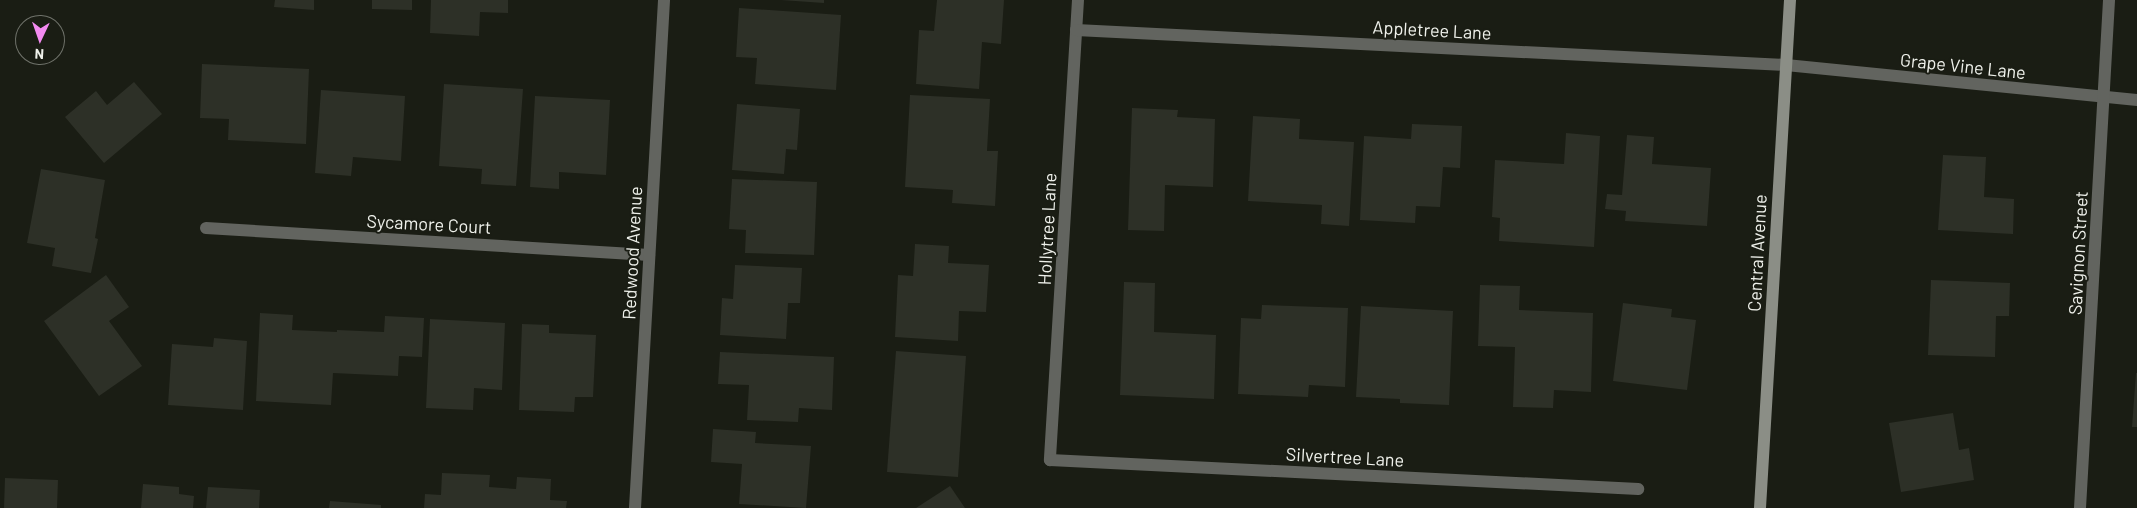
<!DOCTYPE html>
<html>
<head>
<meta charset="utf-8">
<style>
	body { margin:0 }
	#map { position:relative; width:2137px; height:508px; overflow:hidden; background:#1a1d14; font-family:Barlow,sans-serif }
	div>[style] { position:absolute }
	.building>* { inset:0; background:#2d3027 }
	.minor>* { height:12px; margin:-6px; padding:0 6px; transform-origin:6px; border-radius:6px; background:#62645f }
	.secondary>* { height:12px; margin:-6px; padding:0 6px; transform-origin:6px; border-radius:6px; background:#8b8e86 }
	span { translate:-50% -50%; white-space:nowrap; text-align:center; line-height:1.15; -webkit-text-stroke:4px #1a1d14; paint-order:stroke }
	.street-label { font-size:18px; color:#eff1eb }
	.north { position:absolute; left:15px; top:15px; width:50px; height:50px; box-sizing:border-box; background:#1a1d14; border:1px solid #6f726a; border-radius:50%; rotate:183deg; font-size:14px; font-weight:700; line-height:20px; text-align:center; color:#eff1eb }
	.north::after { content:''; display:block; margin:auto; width:18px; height:22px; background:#f38af1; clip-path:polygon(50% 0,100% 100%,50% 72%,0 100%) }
</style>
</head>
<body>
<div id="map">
	<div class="building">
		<div style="clip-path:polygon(275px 0,314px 0,314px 10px,274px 7px)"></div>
		<div style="clip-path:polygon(372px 0,412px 0,412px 10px,372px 9px)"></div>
		<div style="clip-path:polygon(431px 0,508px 0,508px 13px,480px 12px,479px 36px,430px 33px)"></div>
		<div style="clip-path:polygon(781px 0,824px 0,824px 3px)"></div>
		<div style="clip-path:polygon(937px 0,1004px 0,1001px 44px,982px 42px,979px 89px,916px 84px,919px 30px,934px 31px)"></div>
		<div style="clip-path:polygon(739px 8px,841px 15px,836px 90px,755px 84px,757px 58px,736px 57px)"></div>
		<div style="clip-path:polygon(202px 64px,309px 69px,306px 144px,228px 140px,229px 119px,200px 118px)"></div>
		<div style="clip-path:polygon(134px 82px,162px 114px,104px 163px,65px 117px,96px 91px,107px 105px)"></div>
		<div style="clip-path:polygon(444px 84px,523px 89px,516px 186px,481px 184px,482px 169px,439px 166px)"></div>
		<div style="clip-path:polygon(321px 90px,405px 96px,401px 161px,353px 157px,351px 176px,315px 173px)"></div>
		<div style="clip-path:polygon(910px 95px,990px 99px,987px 151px,998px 151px,995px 206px,952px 203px,953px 190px,905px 187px)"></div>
		<div style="clip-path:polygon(535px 96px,610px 100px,606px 175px,559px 172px,559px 189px,530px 187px)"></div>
		<div style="clip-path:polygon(737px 104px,800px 109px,797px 150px,786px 149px,784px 174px,732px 170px)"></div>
		<div style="clip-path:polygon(1132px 108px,1178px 110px,1177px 117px,1215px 119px,1213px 187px,1165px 185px,1164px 231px,1128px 230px)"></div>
		<div style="clip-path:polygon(1253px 116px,1300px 119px,1299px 139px,1354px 142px,1349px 226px,1321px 224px,1322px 205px,1248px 201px)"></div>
		<div style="clip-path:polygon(1412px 124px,1462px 126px,1460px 168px,1443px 167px,1440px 207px,1416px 206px,1415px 223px,1360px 220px,1364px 136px,1411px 139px)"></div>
		<div style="clip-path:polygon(1566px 133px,1600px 136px,1594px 247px,1499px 241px,1500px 218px,1492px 217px,1495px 160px,1564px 164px)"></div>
		<div style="clip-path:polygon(1627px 135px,1654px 137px,1652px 164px,1711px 168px,1707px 226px,1625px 221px,1626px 211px,1605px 209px,1607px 194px,1622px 195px)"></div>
		<div style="clip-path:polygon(1943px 155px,1986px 157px,1984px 197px,2014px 199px,2013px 234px,1938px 230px)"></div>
		<div style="clip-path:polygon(41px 169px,105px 180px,95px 238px,98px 239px,91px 273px,52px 266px,55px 248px,27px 243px)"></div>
		<div style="clip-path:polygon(732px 179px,817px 182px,814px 255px,745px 253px,746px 230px,729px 229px)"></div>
		<div style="clip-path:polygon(915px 244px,949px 246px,948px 263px,989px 265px,986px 312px,959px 311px,958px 341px,895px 337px,898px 275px,913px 276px)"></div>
		<div style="clip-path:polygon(735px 265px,802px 268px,800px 303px,788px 303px,786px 339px,720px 335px,722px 298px,733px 299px)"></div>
		<div style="clip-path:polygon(106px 275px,129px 307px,109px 321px,142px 366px,99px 396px,44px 321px)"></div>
		<div style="clip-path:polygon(1931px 280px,2010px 283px,2009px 316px,1996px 316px,1995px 357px,1928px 355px)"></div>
		<div style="clip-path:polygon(1124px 282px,1155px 283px,1154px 332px,1216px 335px,1214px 399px,1120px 395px)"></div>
		<div style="clip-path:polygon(1480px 285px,1520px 286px,1519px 310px,1593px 313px,1591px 392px,1554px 390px,1553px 408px,1513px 407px,1515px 347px,1478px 346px)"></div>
		<div style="clip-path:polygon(1623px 303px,1672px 309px,1671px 317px,1696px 320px,1687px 390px,1613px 381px)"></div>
		<div style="clip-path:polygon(1262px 305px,1348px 308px,1345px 387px,1309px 385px,1308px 397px,1238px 394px,1241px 318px,1261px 319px)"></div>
		<div style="clip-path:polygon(1361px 306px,1453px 311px,1449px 405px,1400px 403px,1400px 399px,1356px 397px)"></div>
		<div style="clip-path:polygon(260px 313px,293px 315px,292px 330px,337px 332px,337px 330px,384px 332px,385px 316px,424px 318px,422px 357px,399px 356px,398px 376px,333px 373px,331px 405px,256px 401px)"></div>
		<div style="clip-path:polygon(430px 319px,505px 323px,502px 390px,474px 388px,473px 410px,426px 408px)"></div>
		<div style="clip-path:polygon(522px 324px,549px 325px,549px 333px,596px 335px,593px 397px,575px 397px,574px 412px,519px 410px)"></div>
		<div style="clip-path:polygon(214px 338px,247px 341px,243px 410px,168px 405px,172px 344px,213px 347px)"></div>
		<div style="clip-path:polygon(896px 351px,966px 356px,958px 477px,887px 472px)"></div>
		<div style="clip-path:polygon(720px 352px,834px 357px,832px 410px,799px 408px,798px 422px,747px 420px,749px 385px,718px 384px)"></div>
		<div style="clip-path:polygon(2136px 373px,2137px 373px,2137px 427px,2132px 427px)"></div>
		<div style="clip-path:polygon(1953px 413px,1959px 450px,1969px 448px,1974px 480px,1901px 492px,1889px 423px)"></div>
		<div style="clip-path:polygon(713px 429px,756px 432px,755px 443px,811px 446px,806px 508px,739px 504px,742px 464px,711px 462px)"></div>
		<div style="clip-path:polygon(442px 473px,490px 475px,489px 487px,516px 489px,517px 477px,551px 479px,550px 500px,567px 501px,566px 508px,424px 508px,425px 494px,441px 495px)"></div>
		<div style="clip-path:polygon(5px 478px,58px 480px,57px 508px,4px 508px)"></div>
		<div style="clip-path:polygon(143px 484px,179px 487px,179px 494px,194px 496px,193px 508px,141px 508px)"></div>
		<div style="clip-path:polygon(950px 486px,965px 508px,916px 508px)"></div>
		<div style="clip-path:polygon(208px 487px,260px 490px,259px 508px,206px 508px)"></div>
		<div style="clip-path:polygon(330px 501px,381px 505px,381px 508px,329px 508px)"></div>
	</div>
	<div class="minor">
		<div style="left:1078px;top:0;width:461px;rotate:93.5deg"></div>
		<div style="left:1050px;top:460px;width:589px;rotate:2.82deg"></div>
		<div style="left:1076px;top:30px;width:711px;rotate:2.82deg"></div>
		<div style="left:1786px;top:65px;width:353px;rotate:5.7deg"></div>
		<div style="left:206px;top:228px;width:444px;rotate:3.5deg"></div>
		<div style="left:635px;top:508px;width:509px;rotate:-86.73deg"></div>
		<div style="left:2080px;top:508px;width:509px;rotate:-86.73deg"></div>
	</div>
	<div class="secondary">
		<div style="left:1760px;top:508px;width:509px;rotate:-86.62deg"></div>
	</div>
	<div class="street-label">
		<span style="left:1432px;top:30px;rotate:3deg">Appletree Lane</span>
		<span style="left:1963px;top:66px;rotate:6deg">Grape Vine Lane</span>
		<span style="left:429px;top:224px;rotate:3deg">Sycamore Court</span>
		<span style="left:1047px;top:229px;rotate:-87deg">Hollytree Lane</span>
		<span style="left:632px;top:253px;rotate:-87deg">Redwood Avenue</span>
		<span style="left:1757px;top:253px;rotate:-87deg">Central Avenue</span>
		<span style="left:2078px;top:253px;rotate:-87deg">Savignon Street</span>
		<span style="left:1345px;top:457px;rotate:3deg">Silvertree Lane</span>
	</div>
	<div class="north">N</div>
</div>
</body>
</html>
